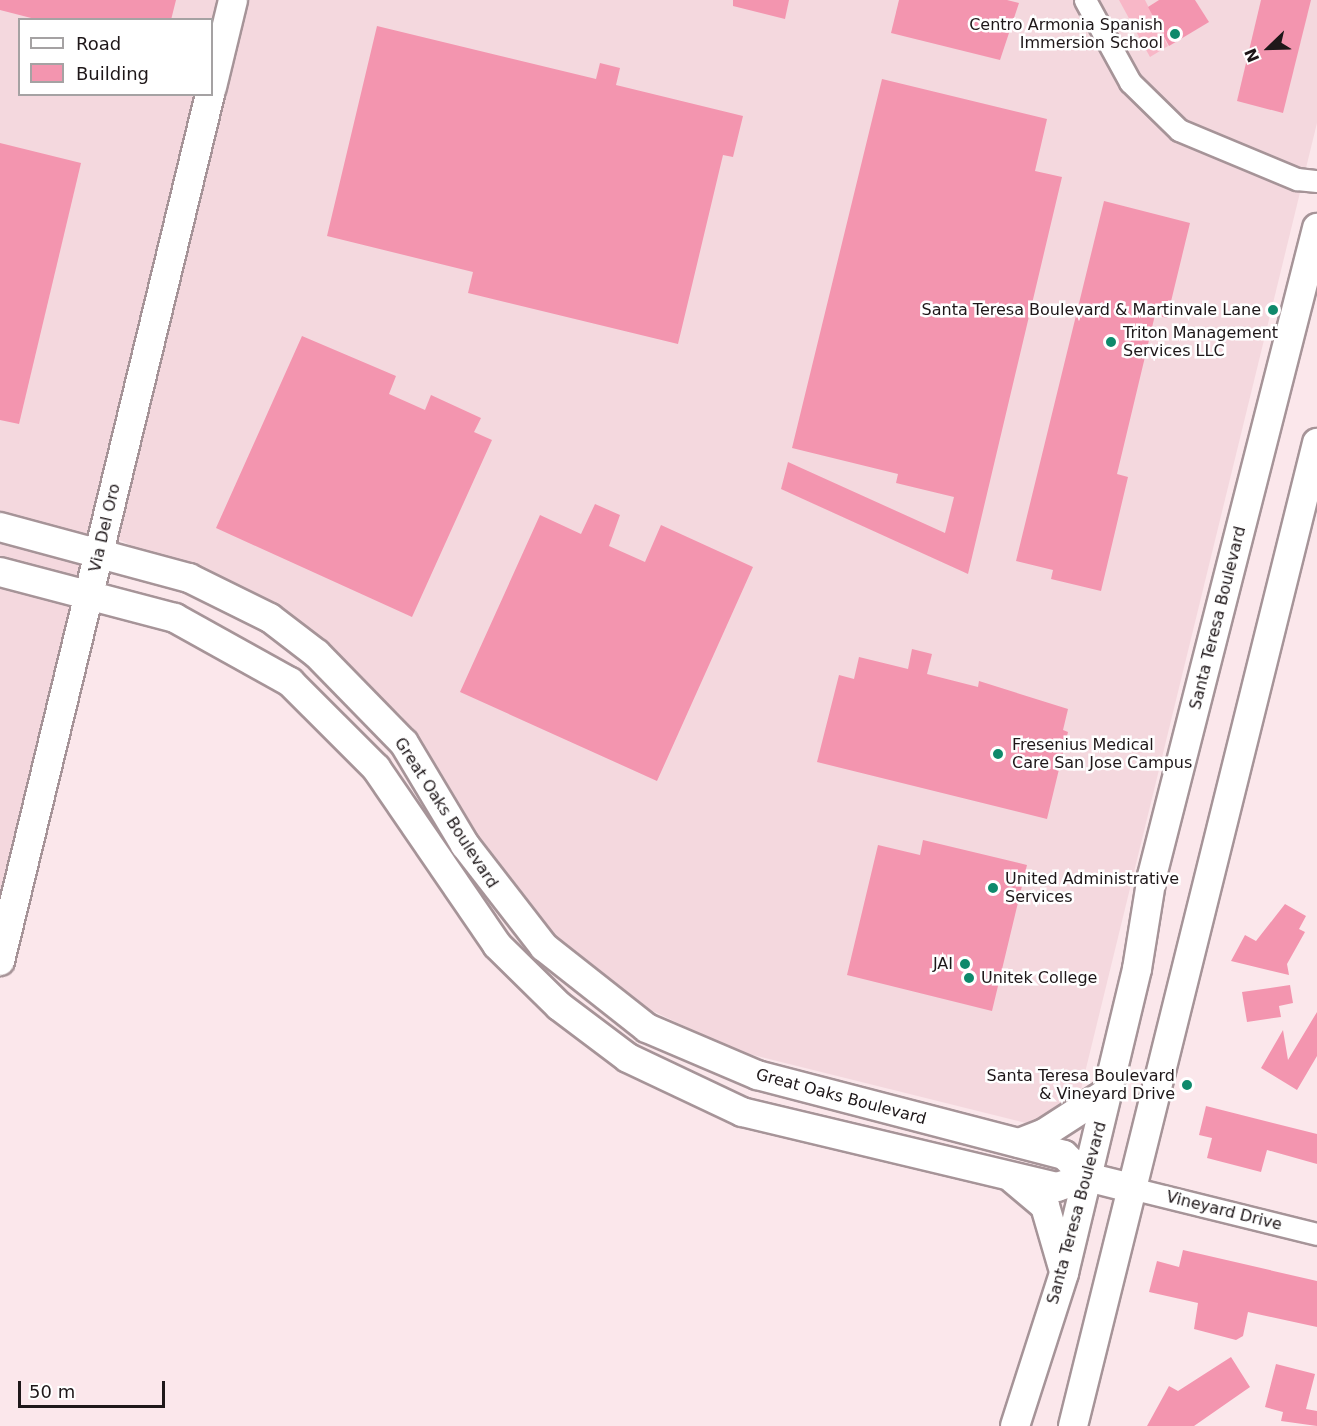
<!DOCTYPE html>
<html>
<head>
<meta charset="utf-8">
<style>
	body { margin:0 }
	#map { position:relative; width:1317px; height:1426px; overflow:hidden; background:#fbe7eb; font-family:"DejaVu Sans",sans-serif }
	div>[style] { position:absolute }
	.built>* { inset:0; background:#f4d8de }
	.green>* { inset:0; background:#f8b7c7 }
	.building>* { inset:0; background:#f395af }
	.roads { filter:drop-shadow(2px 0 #a69498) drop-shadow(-2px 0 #a69498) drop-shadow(0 2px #a69498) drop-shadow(0 -2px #a69498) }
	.street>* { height:21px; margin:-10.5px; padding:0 10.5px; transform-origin:10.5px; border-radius:10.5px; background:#fff }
	.secondary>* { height:28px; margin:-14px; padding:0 14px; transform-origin:14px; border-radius:14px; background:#fff }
	.dots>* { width:16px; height:16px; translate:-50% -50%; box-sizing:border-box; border:3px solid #fff; border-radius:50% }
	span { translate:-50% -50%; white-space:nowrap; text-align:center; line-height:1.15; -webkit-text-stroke:5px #fff; paint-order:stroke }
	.poi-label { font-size:16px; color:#1e1719 }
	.right { translate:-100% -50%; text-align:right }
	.left { translate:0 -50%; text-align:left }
	.street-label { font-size:16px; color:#1e1719 }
	.legend { position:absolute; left:18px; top:18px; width:195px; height:78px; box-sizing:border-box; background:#fff; border:2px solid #a5a2a3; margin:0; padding:8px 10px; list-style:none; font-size:18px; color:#1e1719 }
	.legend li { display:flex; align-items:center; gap:12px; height:30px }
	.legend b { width:30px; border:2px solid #a5a2a3 }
	.north { position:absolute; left:1239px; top:18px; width:60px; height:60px; -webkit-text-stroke:4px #fff; paint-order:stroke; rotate:247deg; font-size:16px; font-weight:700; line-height:24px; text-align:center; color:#1e1719 }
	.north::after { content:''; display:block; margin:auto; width:21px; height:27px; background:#1e1719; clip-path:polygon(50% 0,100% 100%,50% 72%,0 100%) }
	.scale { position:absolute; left:18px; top:1381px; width:147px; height:27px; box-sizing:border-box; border:3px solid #1e1719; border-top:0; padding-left:8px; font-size:18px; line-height:21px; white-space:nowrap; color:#1e1719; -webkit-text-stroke:4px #fff; paint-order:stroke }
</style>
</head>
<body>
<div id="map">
	<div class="built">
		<div style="clip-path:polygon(evenodd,0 0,1317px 0,1317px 123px,1070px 1134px,737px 1051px,596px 984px,504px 876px,401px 715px,294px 621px,115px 538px,0 929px,0 0,20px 20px,212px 20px,212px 94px,20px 94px,20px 20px)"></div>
	</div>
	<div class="green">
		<div style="clip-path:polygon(1119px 0,1145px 0,1168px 46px,1150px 57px)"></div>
	</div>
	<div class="building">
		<div style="clip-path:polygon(0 0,176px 0,171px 20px,39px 20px,0 10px)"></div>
		<div style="clip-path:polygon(733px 0,789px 0,785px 19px,733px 6px)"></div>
		<div style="clip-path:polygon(899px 0,1007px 0,1019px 3px,1000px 60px,891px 33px)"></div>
		<div style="clip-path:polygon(1159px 0,1195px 0,1209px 22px,1169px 46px,1148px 7px)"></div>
		<div style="clip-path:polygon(1261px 0,1311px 0,1283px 113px,1237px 101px)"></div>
		<div style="clip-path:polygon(377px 26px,596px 79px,600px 63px,620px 68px,616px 85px,743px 116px,733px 157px,723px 155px,678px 344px,468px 293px,473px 272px,327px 236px)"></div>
		<div style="clip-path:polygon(882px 79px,1047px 119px,1035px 171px,1062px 177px,968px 574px,781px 489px,788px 462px,945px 533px,954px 497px,896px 483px,898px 474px,792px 448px)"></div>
		<div style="clip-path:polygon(0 143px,81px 163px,19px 424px,0 420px)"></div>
		<div style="clip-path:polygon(1104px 201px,1190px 223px,1167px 318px,1155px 315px,1117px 474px,1128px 477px,1101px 591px,1051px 579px,1053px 570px,1016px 561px)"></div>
		<div style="clip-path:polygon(302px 336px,396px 376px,389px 394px,425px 410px,431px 395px,481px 418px,474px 432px,492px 440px,412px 617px,216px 528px)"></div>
		<div style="clip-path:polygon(595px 504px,620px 515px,609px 546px,645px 562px,661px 525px,753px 567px,657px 781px,460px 692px,540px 515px,581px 534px)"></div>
		<div style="clip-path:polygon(912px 649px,932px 654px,927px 674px,978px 687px,979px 681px,1068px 709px,1063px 730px,1068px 732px,1047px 819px,817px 762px,839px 675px,854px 679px,859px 657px,908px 669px)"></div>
		<div style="clip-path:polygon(923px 840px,1027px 865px,992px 1011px,847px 975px,878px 845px,920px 855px)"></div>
		<div style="clip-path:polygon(1285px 904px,1306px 916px,1299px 929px,1305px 932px,1287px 964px,1289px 975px,1231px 961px,1245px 935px,1256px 941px)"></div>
		<div style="clip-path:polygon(1290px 985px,1293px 1003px,1279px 1006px,1281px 1017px,1247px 1022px,1242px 992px)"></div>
		<div style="clip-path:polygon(1317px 1012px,1317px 1056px,1297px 1090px,1261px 1068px,1283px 1030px,1288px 1060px)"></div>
		<div style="clip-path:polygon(1206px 1106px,1317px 1134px,1317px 1164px,1267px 1150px,1261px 1172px,1207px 1158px,1212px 1138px,1199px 1135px)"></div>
		<div style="clip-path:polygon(1183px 1250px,1317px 1281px,1317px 1327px,1248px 1312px,1243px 1336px,1236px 1340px,1194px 1329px,1198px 1303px,1149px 1292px,1157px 1261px,1179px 1267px)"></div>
		<div style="clip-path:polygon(1231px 1357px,1250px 1387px,1194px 1426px,1147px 1426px,1169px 1386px,1178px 1391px)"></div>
		<div style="clip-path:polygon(1276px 1364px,1315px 1374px,1306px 1409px,1317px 1411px,1317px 1426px,1281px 1421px,1283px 1412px,1265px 1407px)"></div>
	</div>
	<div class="roads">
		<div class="street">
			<div style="left:1085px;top:0;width:94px;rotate:61.2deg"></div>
			<div style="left:1130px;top:82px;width:69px;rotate:44.4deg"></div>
			<div style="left:1179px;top:130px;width:128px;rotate:22.6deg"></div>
			<div style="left:1297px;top:179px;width:20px;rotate:6deg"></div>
			<div style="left:1131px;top:1188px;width:192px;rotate:13.9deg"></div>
		</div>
		<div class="secondary">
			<div style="left:212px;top:87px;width:89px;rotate:-76.4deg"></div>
			<div style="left:0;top:527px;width:196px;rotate:15.1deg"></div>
			<div style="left:189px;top:578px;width:90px;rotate:26.3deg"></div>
			<div style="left:270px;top:618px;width:59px;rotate:37.5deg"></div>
			<div style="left:317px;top:654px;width:124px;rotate:45.7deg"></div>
			<div style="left:404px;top:743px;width:119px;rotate:59.1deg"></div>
			<div style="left:465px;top:845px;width:129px;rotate:52.2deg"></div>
			<div style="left:544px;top:947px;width:131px;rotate:38.2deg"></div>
			<div style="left:647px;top:1028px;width:120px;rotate:23.1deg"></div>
			<div style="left:757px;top:1075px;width:317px;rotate:14.6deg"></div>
			<div style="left:1064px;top:1155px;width:32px;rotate:44deg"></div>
			<div style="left:1087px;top:1177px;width:45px;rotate:14deg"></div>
			<div style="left:0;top:572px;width:181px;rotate:14.7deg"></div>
			<div style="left:175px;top:618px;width:132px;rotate:29.1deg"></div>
			<div style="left:290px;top:682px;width:122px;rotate:45deg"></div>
			<div style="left:376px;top:768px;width:214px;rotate:55.6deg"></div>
			<div style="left:497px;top:945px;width:87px;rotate:44.5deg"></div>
			<div style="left:559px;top:1006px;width:86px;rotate:37deg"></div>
			<div style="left:628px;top:1058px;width:126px;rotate:25.3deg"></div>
			<div style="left:742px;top:1112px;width:324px;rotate:13.4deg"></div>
			<div style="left:1057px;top:1187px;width:32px;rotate:-18deg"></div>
			<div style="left:0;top:961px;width:892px;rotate:-76.38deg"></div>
			<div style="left:1019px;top:1143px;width:26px;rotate:-21deg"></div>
			<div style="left:1043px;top:1134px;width:77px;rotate:-32.9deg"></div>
			<div style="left:1013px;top:1179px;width:42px;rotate:40.2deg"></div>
			<div style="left:1045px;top:1206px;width:65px;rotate:73.8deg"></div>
			<div style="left:1015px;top:1426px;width:161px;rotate:-72.2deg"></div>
			<div style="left:1064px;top:1273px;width:313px;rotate:-76.5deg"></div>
			<div style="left:1137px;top:969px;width:94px;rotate:-80.8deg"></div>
			<div style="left:1152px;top:876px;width:669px;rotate:-75.71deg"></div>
			<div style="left:1073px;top:1426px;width:1013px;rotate:-76.06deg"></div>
		</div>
	</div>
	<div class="dots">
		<div style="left:1175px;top:34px;background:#0e896b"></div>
		<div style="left:1273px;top:310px;background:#0e896b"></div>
		<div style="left:1111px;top:342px;background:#0e896b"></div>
		<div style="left:998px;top:754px;background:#0e896b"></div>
		<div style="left:993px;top:888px;background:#0e896b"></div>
		<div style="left:965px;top:964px;background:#0e896b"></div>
		<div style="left:969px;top:978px;background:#0e896b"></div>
		<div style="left:1187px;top:1085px;background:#0e896b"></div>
	</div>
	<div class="poi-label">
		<span class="right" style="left:1163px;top:34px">Centro Armonia Spanish<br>Immersion School</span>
		<span class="right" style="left:1261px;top:310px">Santa Teresa Boulevard &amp; Martinvale Lane</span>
		<span class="left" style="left:1123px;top:342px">Triton Management<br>Services LLC</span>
		<span class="left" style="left:1012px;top:754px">Fresenius Medical<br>Care San Jose Campus</span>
		<span class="left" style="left:1005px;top:888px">United Administrative<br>Services</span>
		<span class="right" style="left:953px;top:964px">JAI</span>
		<span class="left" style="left:981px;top:978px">Unitek College</span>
		<span class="right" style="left:1175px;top:1085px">Santa Teresa Boulevard<br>&amp; Vineyard Drive</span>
	</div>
	<div class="street-label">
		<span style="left:105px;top:528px;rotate:-77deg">Via Del Oro</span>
		<span style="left:1218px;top:618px;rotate:-76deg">Santa Teresa Boulevard</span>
		<span style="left:446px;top:813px;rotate:57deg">Great Oaks Boulevard</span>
		<span style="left:841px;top:1097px;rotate:15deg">Great Oaks Boulevard</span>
		<span style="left:1224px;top:1211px;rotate:14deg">Vineyard Drive</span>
		<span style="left:1077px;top:1213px;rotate:-75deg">Santa Teresa Boulevard</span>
	</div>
	<ul class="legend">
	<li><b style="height:8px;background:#fff"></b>Road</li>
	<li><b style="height:16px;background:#f395af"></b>Building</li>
	</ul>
	<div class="north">N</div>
	<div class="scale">50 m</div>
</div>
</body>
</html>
